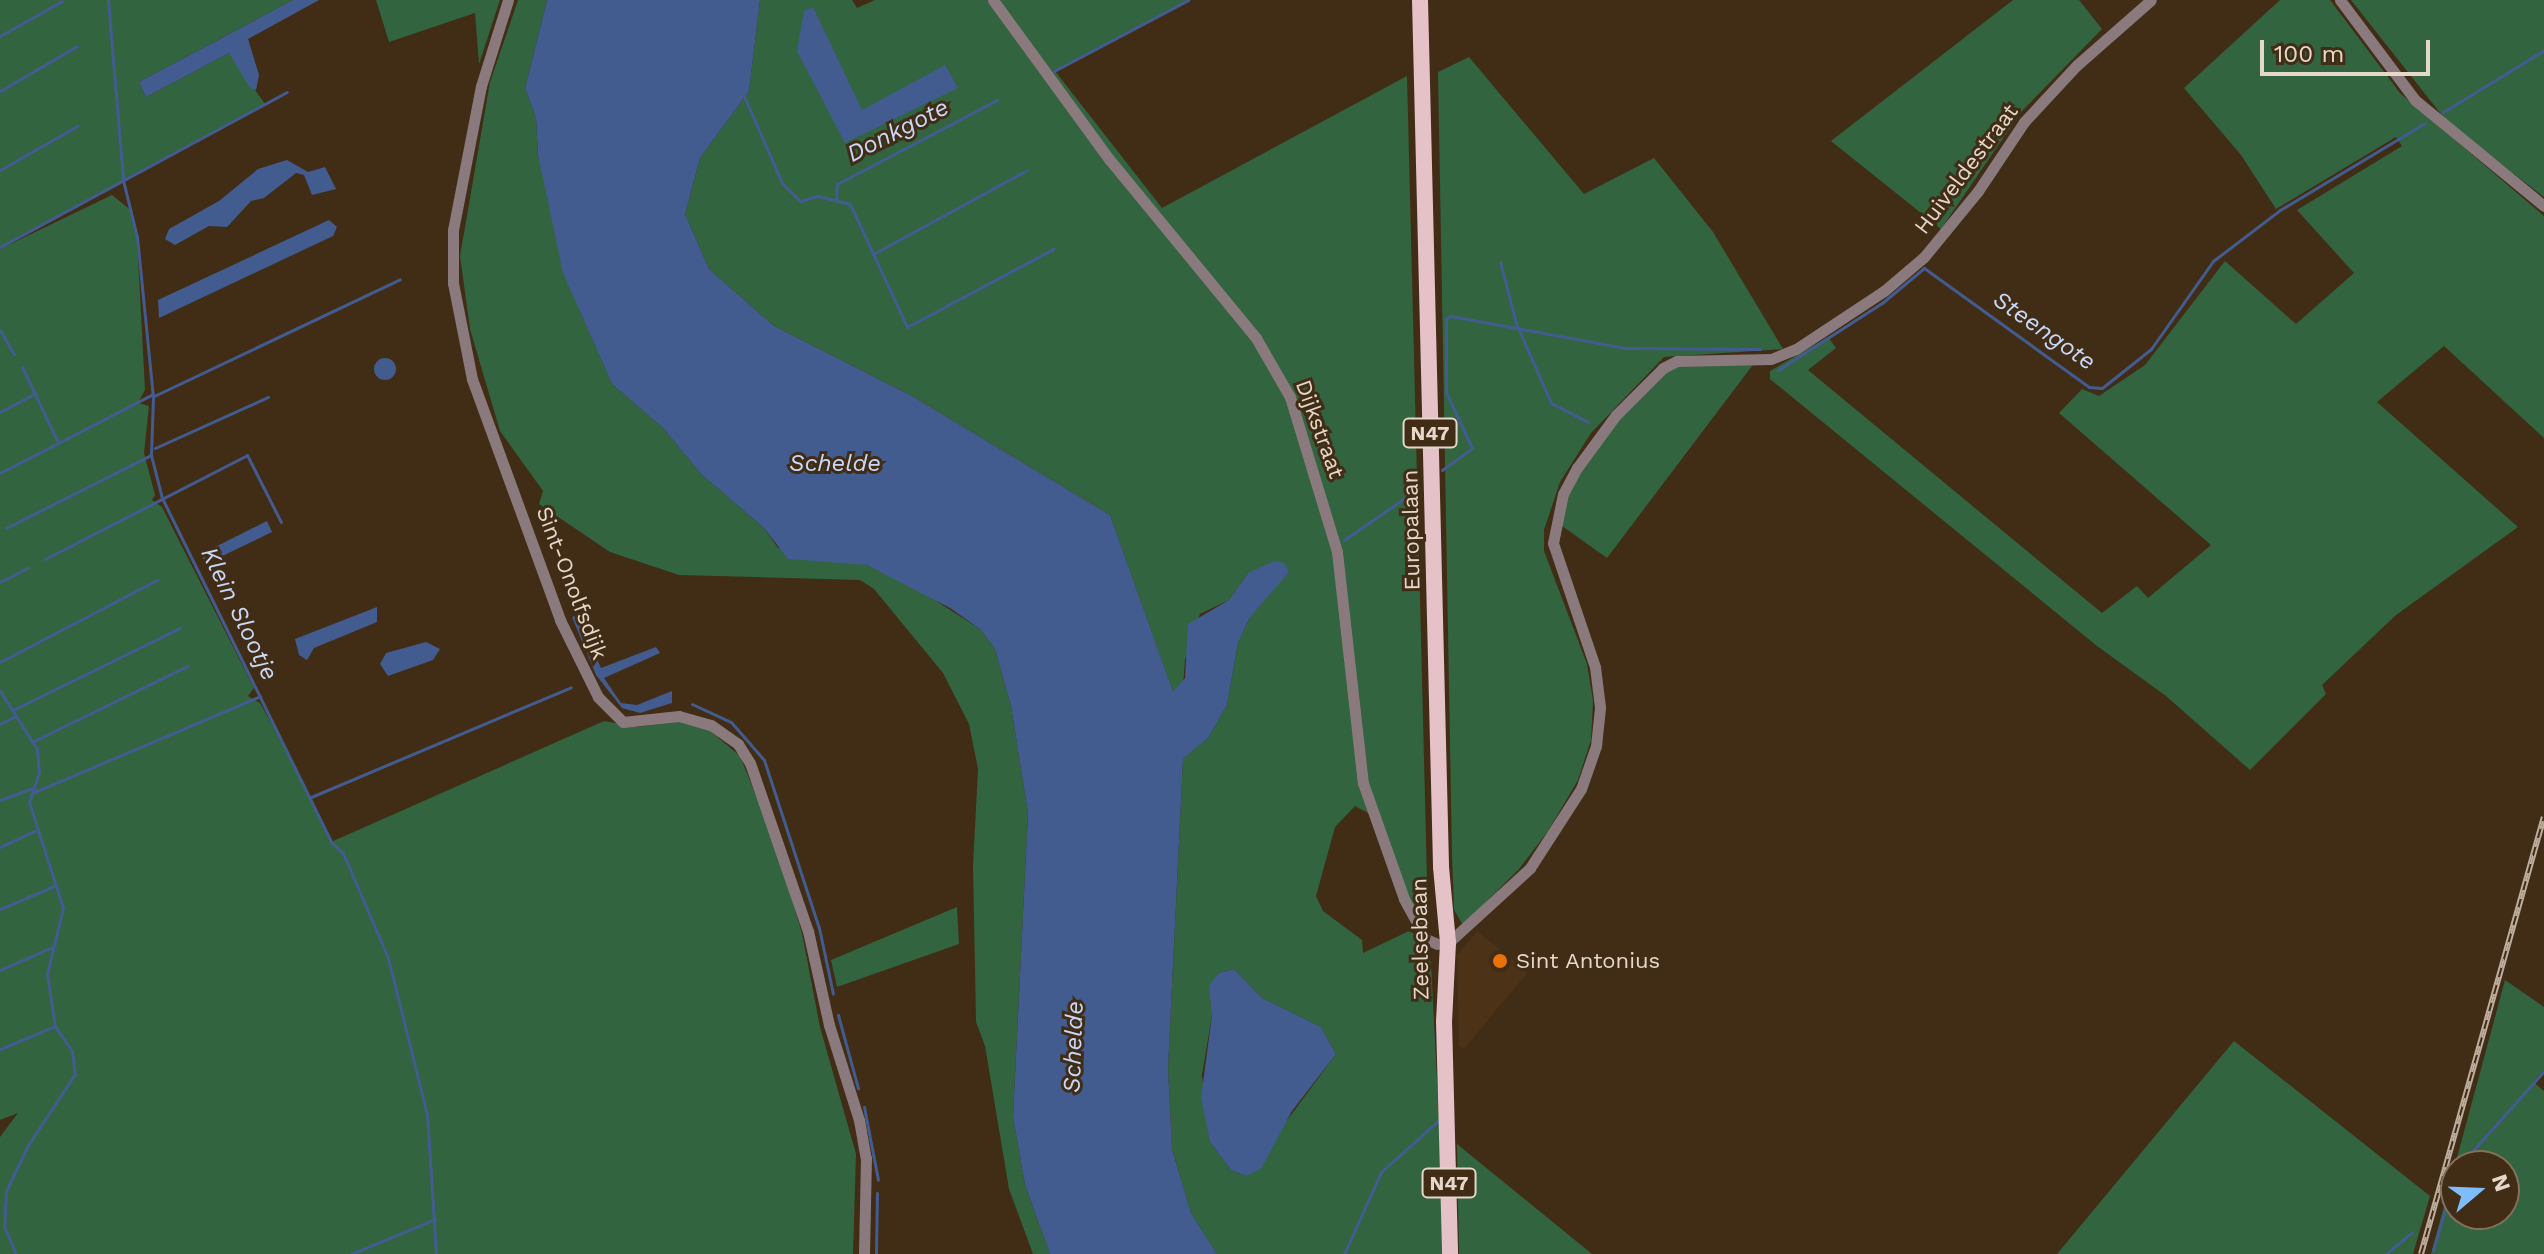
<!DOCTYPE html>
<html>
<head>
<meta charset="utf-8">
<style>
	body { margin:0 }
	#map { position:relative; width:2544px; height:1254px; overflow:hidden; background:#412c16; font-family:"Work Sans",sans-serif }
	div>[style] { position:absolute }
	.built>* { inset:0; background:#4c3216 }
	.green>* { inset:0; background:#31643f }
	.water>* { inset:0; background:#435c90 }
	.round { border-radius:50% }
	.stream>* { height:3px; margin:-1.5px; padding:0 1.5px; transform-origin:1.5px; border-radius:1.5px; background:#435c90 }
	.minor>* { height:11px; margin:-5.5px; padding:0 5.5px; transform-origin:5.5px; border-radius:5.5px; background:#8b7a7d }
	.primary>* { height:16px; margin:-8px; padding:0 8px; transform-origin:8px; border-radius:8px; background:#e4c2c8 }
	.rail>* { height:6px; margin-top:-3px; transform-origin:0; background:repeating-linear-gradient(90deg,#412c16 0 9px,#bdae9f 0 18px); box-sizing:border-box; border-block:2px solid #bdae9f }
	.dots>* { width:22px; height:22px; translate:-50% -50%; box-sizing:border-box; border:4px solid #412c16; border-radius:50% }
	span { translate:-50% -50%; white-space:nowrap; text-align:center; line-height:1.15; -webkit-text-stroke:6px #412c16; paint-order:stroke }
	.shield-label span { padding:2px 6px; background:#412c16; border:2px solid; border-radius:6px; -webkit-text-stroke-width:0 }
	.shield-label { font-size:20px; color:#e5d8cb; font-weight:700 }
	.street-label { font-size:22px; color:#e5d8cb }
	.poi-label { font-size:22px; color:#e5d8cb }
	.left { translate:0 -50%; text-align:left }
	.water-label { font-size:24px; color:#c8d8f8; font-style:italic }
	.north { position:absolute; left:2440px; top:1150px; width:80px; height:80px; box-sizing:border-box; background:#412c16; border:2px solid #83715e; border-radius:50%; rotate:71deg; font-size:22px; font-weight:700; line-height:32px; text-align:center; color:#e5d8cb }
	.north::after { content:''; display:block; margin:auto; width:28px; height:36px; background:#7fbdfa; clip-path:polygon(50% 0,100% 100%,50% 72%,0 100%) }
	.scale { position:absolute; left:2260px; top:40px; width:170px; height:36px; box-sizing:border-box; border:4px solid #e5d8cb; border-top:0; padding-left:10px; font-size:24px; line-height:28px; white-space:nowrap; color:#e5d8cb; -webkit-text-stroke:6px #412c16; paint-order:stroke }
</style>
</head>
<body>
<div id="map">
	<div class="built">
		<div style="clip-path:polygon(1477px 931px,1528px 972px,1464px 1049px,1459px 1045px,1457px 955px)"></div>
	</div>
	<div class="green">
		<div style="clip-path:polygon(0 0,293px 0,139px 82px,146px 97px,229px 53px,265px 104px,0 247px)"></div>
		<div style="clip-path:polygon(376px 0,500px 0,479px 64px,475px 13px,389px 42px)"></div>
		<div style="clip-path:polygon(518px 0,547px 0,525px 88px,536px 118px,538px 155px,580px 311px,612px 384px,663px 428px,701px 474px,764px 528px,778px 548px,867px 565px,908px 583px,980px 629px,995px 649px,1011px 706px,1028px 813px,1013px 1117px,1025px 1185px,1050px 1254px,1033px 1254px,1009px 1189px,985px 1046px,976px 1022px,973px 865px,978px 769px,969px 724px,943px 673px,874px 589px,860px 580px,679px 575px,610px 552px,539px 504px,543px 491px,500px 431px,470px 329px,460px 256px,490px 82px)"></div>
		<div style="clip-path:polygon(evenodd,760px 0,852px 0,857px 8px,875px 0,1189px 0,1055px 71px,1162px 208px,1407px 76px,1428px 919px,1423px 922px,1413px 914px,1372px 815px,1355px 806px,1335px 827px,1316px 896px,1323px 911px,1362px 940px,1363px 953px,1409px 931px,1418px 936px,1431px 963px,1446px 1254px,1217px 1254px,1191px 1213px,1172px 1149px,1168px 1068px,1183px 759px,1208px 738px,1227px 705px,1238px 643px,1250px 617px,1248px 573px,1229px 600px,1200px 614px,1185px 660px,1183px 686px,1173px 693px,1110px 515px,912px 396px,774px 326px,709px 269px,685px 214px,700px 158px,749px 91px,760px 0,1234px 969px,1262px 998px,1321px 1027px,1336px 1054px,1246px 1176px,1231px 1170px,1210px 1142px,1202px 1075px,1219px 973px,1234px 969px)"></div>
		<div style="clip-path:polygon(2013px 0,2079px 0,2102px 29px,2021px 112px,1941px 229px,1831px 141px)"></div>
		<div style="clip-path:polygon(2280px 0,2330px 0,2400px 93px,2544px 216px,2544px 438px,2444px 346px,2377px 402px,2518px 527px,2396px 615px,2322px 685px,2326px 694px,2250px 770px,2166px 696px,2097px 646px,1770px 379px,1770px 371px,1828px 337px,1836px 348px,1808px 370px,2102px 613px,2137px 586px,2148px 598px,2211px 545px,2059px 413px,2082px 389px,2099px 396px,2145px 365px,2225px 261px,2296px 324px,2354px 273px,2297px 210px,2402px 146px,2396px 137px,2276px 209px,2241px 155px,2184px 88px)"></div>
		<div style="clip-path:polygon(2351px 0,2544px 0,2544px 197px,2448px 123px)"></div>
		<div style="clip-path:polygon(1469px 57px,1584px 194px,1654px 158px,1713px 232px,1783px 349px,1664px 357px,1591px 433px,1560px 482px,1544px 530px,1544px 551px,1587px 664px,1593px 701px,1591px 740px,1578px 780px,1548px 831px,1519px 869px,1463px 925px,1454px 910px,1452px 856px,1438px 72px)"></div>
		<div style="clip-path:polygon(112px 195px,132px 211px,137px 237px,145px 390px,138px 403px,149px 406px,144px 453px,155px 495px,152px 500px,162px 507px,254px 688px,248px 696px,260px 703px,282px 742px,331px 842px,604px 721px,637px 727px,686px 721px,708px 729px,740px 756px,774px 840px,802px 933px,820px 1027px,856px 1154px,853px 1254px,0 1254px,0 1137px,18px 1113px,0 1120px,0 249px)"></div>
		<div style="clip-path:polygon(1677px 361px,1755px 362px,1607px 558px,1555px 521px,1563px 494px,1616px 415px)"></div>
		<div style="clip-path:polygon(957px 907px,959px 944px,837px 987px,831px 960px)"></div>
		<div style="clip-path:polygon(evenodd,2505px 980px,2544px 1007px,2544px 1070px,2533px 1082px,2544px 1091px,2544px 1254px,2431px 1254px,2505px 980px,2504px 1166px,2504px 1214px,2456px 1214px,2456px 1166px,2504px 1166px)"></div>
		<div style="clip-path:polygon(2234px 1041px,2430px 1196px,2413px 1254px,2057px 1254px)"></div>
		<div style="clip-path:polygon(1457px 1144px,1592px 1254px,1459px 1254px)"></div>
	</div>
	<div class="water">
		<div style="clip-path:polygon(293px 0,319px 0,248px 39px,259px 75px,256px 90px,250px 88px,229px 53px,146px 97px,139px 82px)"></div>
		<div style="clip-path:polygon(547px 0,760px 0,749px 91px,700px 158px,685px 214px,709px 269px,774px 326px,912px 396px,1110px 515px,1173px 692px,1185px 678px,1188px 624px,1229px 600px,1248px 573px,1274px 561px,1284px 563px,1289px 572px,1250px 617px,1238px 643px,1227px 705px,1208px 738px,1183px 759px,1168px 1068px,1172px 1149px,1191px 1213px,1217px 1254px,1050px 1254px,1025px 1185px,1013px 1117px,1028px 813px,1011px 706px,995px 649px,980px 629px,950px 608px,867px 565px,788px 559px,764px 528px,701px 474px,663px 428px,612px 384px,563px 273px,538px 155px,536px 118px,525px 88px)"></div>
		<div style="clip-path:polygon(813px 7px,862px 110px,945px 65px,958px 88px,845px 143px,797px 51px,804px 11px)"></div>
		<div style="clip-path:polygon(287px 160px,308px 172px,325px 167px,336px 189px,312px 195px,304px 175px,296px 173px,264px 198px,251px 201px,227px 227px,209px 226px,175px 245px,165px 239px,169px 229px,219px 201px,258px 169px)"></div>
		<div style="clip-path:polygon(329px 220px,337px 227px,333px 236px,159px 318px,158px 300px)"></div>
		<div class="round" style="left:374px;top:358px;width:22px;height:22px"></div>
		<div style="clip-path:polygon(267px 521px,272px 532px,206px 564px,201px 554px)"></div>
		<div style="clip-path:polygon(377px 607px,377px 622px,314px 648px,307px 660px,299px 655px,295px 639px)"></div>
		<div style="clip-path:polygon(578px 615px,601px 668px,656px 647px,660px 653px,604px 678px,621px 703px,637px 705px,672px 691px,672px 703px,640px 713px,622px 708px,596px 675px,572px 617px)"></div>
		<div style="clip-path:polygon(426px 642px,440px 649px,433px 660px,388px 676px,380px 664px,386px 653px)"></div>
		<div style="clip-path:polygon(1234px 969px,1262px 998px,1321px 1027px,1336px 1054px,1292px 1111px,1261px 1169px,1246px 1176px,1231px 1170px,1210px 1142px,1201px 1098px,1212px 1015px,1209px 985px,1219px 973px)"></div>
	</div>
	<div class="stream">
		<div style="left:108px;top:0;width:181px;rotate:85.2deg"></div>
		<div style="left:123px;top:180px;width:59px;rotate:76.2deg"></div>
		<div style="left:137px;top:237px;width:161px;rotate:84.3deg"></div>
		<div style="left:153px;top:397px;width:58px;rotate:92deg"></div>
		<div style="left:151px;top:455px;width:44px;rotate:75.7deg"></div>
		<div style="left:162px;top:498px;width:383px;rotate:63.8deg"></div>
		<div style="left:331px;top:842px;width:16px;rotate:43deg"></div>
		<div style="left:343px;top:853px;width:114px;rotate:66.8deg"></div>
		<div style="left:388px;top:958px;width:161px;rotate:76deg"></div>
		<div style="left:427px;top:1114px;width:140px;rotate:86.3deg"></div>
		<div style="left:0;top:36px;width:71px;rotate:-29.4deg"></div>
		<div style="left:1054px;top:71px;width:152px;rotate:-27.9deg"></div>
		<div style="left:0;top:91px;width:89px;rotate:-30.3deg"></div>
		<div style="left:744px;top:96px;width:95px;rotate:66.4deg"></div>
		<div style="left:782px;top:183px;width:25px;rotate:45deg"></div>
		<div style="left:800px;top:201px;width:19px;rotate:-16deg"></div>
		<div style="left:818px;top:196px;width:33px;rotate:14deg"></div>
		<div style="left:850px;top:204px;width:136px;rotate:65.1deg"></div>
		<div style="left:907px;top:327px;width:166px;rotate:-28.1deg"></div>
		<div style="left:2443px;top:112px;width:119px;rotate:-31.5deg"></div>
		<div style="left:0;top:170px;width:89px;rotate:-29.7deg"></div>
		<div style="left:836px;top:201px;width:17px;rotate:-87deg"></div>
		<div style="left:837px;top:184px;width:181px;rotate:-27.7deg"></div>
		<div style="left:0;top:247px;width:326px;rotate:-28.4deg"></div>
		<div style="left:873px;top:254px;width:175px;rotate:-28.6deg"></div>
		<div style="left:1500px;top:262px;width:63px;rotate:75.3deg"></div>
		<div style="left:1516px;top:323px;width:87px;rotate:66.4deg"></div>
		<div style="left:1551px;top:403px;width:42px;rotate:27.2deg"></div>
		<div style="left:0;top:330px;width:28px;rotate:60deg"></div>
		<div style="left:22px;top:367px;width:83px;rotate:64.4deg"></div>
		<div style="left:1778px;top:370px;width:124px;rotate:-32.8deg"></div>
		<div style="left:1882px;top:303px;width:55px;rotate:-39.8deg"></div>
		<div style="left:1924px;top:268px;width:203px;rotate:35.8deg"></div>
		<div style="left:2089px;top:387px;width:13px;rotate:4deg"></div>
		<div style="left:2102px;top:388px;width:63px;rotate:-38.5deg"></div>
		<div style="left:2151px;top:349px;width:108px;rotate:-54.8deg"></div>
		<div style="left:2213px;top:261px;width:84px;rotate:-37.3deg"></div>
		<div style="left:2280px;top:210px;width:169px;rotate:-31deg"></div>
		<div style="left:154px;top:396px;width:272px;rotate:-25.4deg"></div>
		<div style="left:0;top:412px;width:40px;rotate:-28deg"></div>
		<div style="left:155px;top:448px;width:124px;rotate:-24.3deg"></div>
		<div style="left:1442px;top:470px;width:37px;rotate:-36deg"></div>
		<div style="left:1472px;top:448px;width:62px;rotate:-114.9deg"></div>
		<div style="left:1446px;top:392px;width:74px;rotate:-90deg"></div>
		<div style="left:1446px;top:318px;width:5px;rotate:-22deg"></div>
		<div style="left:1451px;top:316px;width:178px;rotate:10.4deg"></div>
		<div style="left:1626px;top:348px;width:134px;rotate:0.4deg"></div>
		<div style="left:0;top:473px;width:172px;rotate:-27.3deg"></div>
		<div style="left:6px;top:528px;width:162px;rotate:-26.7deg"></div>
		<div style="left:1344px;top:540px;width:91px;rotate:-34.7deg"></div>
		<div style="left:45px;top:559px;width:227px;rotate:-27.2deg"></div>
		<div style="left:247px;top:455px;width:75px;rotate:63.1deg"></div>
		<div style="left:0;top:582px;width:31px;rotate:-27deg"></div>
		<div style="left:0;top:662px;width:177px;rotate:-27.6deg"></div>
		<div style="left:0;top:691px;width:69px;rotate:57.5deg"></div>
		<div style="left:37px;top:749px;width:23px;rotate:85deg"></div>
		<div style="left:39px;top:772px;width:32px;rotate:108deg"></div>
		<div style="left:29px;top:802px;width:111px;rotate:72.2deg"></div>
		<div style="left:63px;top:908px;width:68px;rotate:103.6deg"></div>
		<div style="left:47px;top:974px;width:53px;rotate:81.3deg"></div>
		<div style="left:55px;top:1026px;width:30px;rotate:56deg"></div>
		<div style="left:72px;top:1051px;width:23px;rotate:83deg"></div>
		<div style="left:75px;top:1074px;width:85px;rotate:123.5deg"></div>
		<div style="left:28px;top:1145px;width:51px;rotate:115.6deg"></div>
		<div style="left:6px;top:1191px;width:35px;rotate:93deg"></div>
		<div style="left:4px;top:1226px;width:30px;rotate:67deg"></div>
		<div style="left:692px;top:704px;width:43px;rotate:24.8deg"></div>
		<div style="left:731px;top:722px;width:50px;rotate:49deg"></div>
		<div style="left:764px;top:760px;width:177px;rotate:71.9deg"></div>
		<div style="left:819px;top:928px;width:67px;rotate:78deg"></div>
		<div style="left:13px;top:710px;width:186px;rotate:-26.2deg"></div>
		<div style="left:0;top:724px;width:18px;rotate:-27deg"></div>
		<div style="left:32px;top:742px;width:173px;rotate:-26.1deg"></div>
		<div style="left:32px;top:793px;width:248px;rotate:-23deg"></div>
		<div style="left:311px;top:797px;width:282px;rotate:-22.9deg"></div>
		<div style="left:0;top:800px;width:35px;rotate:-20deg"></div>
		<div style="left:0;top:847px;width:38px;rotate:-25deg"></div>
		<div style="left:0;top:909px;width:59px;rotate:-23.1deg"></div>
		<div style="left:0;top:970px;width:60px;rotate:-23.6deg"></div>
		<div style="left:838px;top:1015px;width:76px;rotate:74.7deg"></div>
		<div style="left:0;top:1049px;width:60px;rotate:-22.7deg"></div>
		<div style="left:864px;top:1107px;width:74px;rotate:79.1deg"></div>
		<div style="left:2459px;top:1166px;width:127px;rotate:-48.2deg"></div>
		<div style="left:2433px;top:1250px;width:80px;rotate:-73.4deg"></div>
		<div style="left:351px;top:1254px;width:91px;rotate:-22.6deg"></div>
		<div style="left:876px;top:1254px;width:61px;rotate:-89.1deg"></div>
		<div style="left:1344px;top:1254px;width:90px;rotate:-65.7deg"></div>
		<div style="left:1381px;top:1172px;width:81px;rotate:-42deg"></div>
		<div style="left:2386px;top:1254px;width:34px;rotate:-40deg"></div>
	</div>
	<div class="minor">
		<div style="left:508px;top:0;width:90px;rotate:107.4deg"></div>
		<div style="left:481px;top:86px;width:147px;rotate:101deg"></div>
		<div style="left:453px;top:230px;width:53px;rotate:90deg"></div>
		<div style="left:453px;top:283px;width:98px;rotate:78.8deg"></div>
		<div style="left:472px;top:379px;width:257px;rotate:69.9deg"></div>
		<div style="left:560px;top:620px;width:86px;rotate:63.7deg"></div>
		<div style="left:598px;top:697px;width:35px;rotate:45deg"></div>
		<div style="left:623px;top:722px;width:56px;rotate:-6.1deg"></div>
		<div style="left:679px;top:716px;width:33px;rotate:16deg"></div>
		<div style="left:711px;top:725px;width:33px;rotate:35deg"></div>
		<div style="left:738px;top:744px;width:22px;rotate:58deg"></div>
		<div style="left:750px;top:763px;width:178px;rotate:71deg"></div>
		<div style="left:808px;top:931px;width:96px;rotate:77.4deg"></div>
		<div style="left:829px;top:1025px;width:100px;rotate:72.5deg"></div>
		<div style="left:859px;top:1120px;width:39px;rotate:80deg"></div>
		<div style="left:866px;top:1158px;width:96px;rotate:91.2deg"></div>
		<div style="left:993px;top:0;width:197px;rotate:53.9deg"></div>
		<div style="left:1109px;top:159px;width:232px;rotate:50.6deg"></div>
		<div style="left:1256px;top:338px;width:68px;rotate:60deg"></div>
		<div style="left:1290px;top:397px;width:162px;rotate:73.1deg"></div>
		<div style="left:1337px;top:552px;width:232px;rotate:83.6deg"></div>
		<div style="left:1363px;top:783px;width:123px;rotate:70.5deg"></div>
		<div style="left:1404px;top:899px;width:46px;rotate:61.2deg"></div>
		<div style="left:1426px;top:939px;width:12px;rotate:24deg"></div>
		<div style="left:2340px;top:0;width:125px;rotate:53.1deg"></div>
		<div style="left:2415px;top:100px;width:167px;rotate:39.4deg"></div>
		<div style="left:1448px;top:943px;width:111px;rotate:-42.4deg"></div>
		<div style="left:1530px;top:868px;width:94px;rotate:-57.2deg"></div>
		<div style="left:1581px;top:789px;width:46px;rotate:-70.8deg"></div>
		<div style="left:1596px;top:746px;width:39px;rotate:-84deg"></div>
		<div style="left:1600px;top:707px;width:40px;rotate:-97.1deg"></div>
		<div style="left:1595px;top:667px;width:131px;rotate:-108.7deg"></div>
		<div style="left:1553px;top:543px;width:50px;rotate:-78.5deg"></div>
		<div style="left:1563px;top:494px;width:30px;rotate:-62deg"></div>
		<div style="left:1577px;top:468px;width:66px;rotate:-53.7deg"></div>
		<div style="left:1616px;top:415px;width:66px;rotate:-45deg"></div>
		<div style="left:1663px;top:368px;width:16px;rotate:-27deg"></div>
		<div style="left:1677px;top:361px;width:94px;rotate:-1.2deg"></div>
		<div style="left:1771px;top:359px;width:27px;rotate:-22deg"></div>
		<div style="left:1796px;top:349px;width:105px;rotate:-33.4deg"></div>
		<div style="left:1884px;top:291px;width:52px;rotate:-40.4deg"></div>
		<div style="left:1924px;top:257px;width:85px;rotate:-50.7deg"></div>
		<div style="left:1978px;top:191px;width:83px;rotate:-56.3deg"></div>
		<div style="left:2024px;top:122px;width:78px;rotate:-47.1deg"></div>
		<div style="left:2077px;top:65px;width:98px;rotate:-41.3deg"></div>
	</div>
	<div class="primary">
		<div style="left:1420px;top:0;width:867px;rotate:88.61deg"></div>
		<div style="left:1441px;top:867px;width:76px;rotate:84.7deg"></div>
		<div style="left:1448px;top:943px;width:78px;rotate:92.9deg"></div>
		<div style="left:1444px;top:1021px;width:233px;rotate:88.5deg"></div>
	</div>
	<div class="rail">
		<div style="left:2421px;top:1254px;width:454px;rotate:-74.3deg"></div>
	</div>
	<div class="dots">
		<div style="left:1500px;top:961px;background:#e8710a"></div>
	</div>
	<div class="shield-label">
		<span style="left:1430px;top:433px">N47</span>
		<span style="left:1449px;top:1183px">N47</span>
	</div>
	<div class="street-label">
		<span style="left:1966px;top:169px;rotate:-53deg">Huiveldestraat</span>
		<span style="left:1320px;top:429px;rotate:70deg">Dijkstraat</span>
		<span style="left:1411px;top:530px;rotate:-91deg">Europalaan</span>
		<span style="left:572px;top:583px;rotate:69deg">Sint-Onolfsdijk</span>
		<span style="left:1420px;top:939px;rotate:-91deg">Zeelsebaan</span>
	</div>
	<div class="poi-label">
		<span class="left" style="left:1516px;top:961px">Sint Antonius</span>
	</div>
	<div class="water-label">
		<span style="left:898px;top:131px;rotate:-27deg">Donkgote</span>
		<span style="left:2044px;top:331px;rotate:35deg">Steengote</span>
		<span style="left:835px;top:464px">Schelde</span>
		<span style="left:239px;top:614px;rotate:64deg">Klein Slootje</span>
		<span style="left:1074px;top:1047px;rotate:-88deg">Schelde</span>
	</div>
	<div class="north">N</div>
	<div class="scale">100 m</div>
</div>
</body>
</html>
